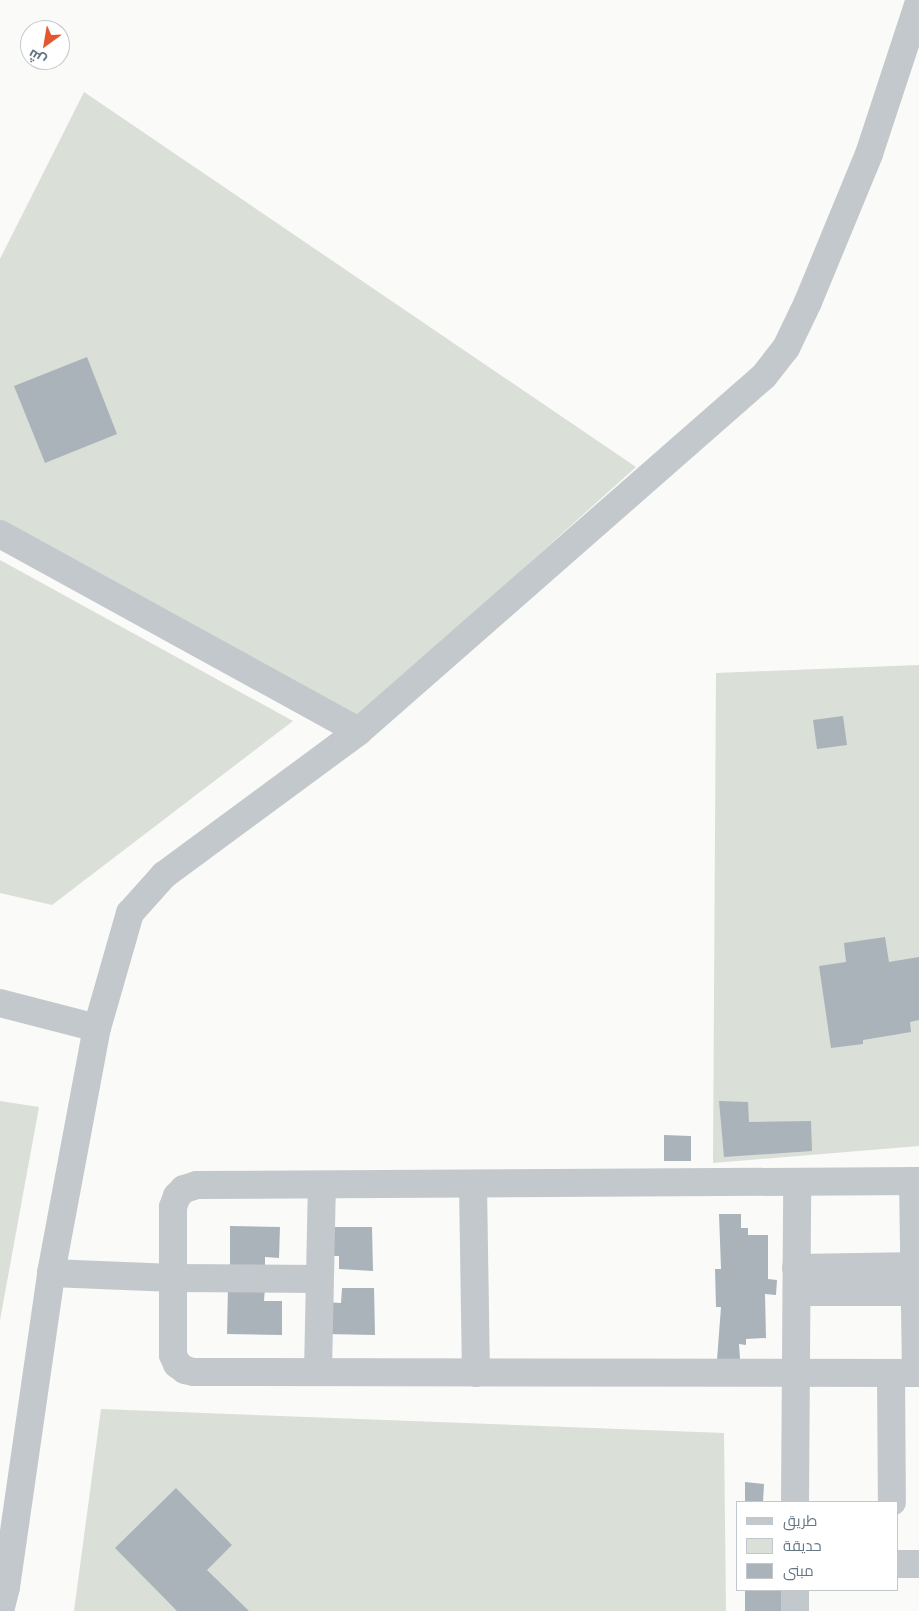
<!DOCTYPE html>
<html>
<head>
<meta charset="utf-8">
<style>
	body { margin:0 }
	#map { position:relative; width:919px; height:1611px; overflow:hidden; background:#fafaf8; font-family:"Fira Sans",Cairo,sans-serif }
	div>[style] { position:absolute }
	.green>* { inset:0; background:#dadfd7 }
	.building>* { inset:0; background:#aab3b9 }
	.street>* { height:28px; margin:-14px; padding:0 14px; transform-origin:14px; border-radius:14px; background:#c3c8cc }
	span { translate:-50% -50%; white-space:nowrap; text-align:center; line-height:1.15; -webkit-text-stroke:5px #fff; paint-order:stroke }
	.legend { position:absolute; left:736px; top:1501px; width:162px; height:90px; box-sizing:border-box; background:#fff; border:1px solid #c1c8cd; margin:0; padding:6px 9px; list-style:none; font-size:15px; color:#657683 }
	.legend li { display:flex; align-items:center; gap:10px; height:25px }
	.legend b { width:25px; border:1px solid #c1c8cd }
	.north { position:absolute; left:20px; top:20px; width:50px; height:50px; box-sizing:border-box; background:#fff; border:1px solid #c1c8cd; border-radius:50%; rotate:212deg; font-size:14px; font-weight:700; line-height:20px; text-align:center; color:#657683 }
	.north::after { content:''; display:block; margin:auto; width:18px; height:22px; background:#e4572e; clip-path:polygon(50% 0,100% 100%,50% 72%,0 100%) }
</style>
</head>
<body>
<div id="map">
	<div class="green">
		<div style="clip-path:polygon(84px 92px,636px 467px,354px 721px,0 523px,0 259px)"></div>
		<div style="clip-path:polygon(0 560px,293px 721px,52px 905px,0 893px)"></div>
		<div style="clip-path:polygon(919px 665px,919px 1146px,713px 1163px,716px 673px)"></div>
		<div style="clip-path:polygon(0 1101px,39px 1107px,0 1320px)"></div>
		<div style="clip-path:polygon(101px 1409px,724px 1433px,726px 1611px,74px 1611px)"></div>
	</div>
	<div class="building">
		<div style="clip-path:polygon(87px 357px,117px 434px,45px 463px,14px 386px)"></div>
		<div style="clip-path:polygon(843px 716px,847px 745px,817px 749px,813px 720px)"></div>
		<div style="clip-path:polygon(885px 937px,889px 962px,919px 957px,919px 1020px,910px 1022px,911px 1032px,863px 1040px,863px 1044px,831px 1048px,819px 966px,846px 962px,844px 943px)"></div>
		<div style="clip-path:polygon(719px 1101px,748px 1102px,749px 1122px,811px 1121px,812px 1151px,724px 1157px)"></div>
		<div style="clip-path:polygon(664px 1135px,691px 1136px,691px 1161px,664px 1161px)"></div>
		<div style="clip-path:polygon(719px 1214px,741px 1214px,741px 1228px,748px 1228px,748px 1235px,768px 1235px,768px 1279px,777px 1280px,776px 1295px,765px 1294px,766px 1338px,746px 1339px,746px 1345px,739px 1344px,740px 1359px,717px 1360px,721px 1307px,716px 1307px,715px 1269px,721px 1269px)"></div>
		<div style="clip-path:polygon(230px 1226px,280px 1227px,279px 1258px,265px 1257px,265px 1270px,230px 1269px)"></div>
		<div style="clip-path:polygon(324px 1227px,372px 1227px,373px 1271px,339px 1269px,339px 1256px,324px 1256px)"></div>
		<div style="clip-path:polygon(228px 1286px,265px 1288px,264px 1301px,282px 1301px,282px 1335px,227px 1334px)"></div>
		<div style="clip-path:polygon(342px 1288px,374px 1288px,375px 1335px,326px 1334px,325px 1302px,341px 1303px)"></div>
		<div style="clip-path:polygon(745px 1482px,764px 1484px,763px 1502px,745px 1502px)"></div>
		<div style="clip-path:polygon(176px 1488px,232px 1545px,207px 1570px,249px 1611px,177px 1611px,115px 1548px)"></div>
		<div style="clip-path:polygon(745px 1590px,787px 1590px,792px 1611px,745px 1611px)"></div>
	</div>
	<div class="street">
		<div style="left:0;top:534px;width:409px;rotate:28.8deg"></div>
		<div style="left:0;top:1003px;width:100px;rotate:14.5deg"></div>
		<div style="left:913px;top:1181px;width:192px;rotate:89.1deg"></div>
		<div style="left:919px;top:1181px;width:722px;rotate:179.68deg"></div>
		<div style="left:197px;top:1185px;width:14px;rotate:163deg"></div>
		<div style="left:184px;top:1189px;width:10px;rotate:135deg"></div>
		<div style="left:177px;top:1196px;width:12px;rotate:110deg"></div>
		<div style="left:173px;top:1207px;width:148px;rotate:90deg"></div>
		<div style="left:173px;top:1355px;width:10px;rotate:66deg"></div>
		<div style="left:177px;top:1364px;width:10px;rotate:37deg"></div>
		<div style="left:185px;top:1370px;width:9px;rotate:13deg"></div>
		<div style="left:194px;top:1372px;width:725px;rotate:0.08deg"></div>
		<div style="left:473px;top:1185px;width:188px;rotate:89.1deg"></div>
		<div style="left:796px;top:1268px;width:123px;rotate:-0.9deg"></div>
		<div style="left:51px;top:1273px;width:122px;rotate:2.3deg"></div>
		<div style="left:173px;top:1278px;width:145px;rotate:0.4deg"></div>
		<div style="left:797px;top:1292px;width:122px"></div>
		<div style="left:318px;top:1372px;width:186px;rotate:-88.8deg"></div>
		<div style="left:891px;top:1373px;width:129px;rotate:89.6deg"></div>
		<div style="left:795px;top:1502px;width:320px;rotate:-89.6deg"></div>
		<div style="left:898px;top:1564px;width:21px"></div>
		<div style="left:795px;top:1590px;width:21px;rotate:90deg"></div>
		<div style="left:0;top:1611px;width:25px;rotate:-76deg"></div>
		<div style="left:6px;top:1587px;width:317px;rotate:-81.8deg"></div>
		<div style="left:51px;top:1273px;width:249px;rotate:-79.4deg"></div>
		<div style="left:97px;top:1028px;width:120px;rotate:-74deg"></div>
		<div style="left:130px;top:913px;width:51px;rotate:-48.2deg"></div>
		<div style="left:164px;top:875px;width:242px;rotate:-36.4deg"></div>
		<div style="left:359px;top:731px;width:539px;rotate:-41.24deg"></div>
		<div style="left:764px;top:376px;width:36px;rotate:-52deg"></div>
		<div style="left:786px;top:348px;width:51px;rotate:-64.4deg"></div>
		<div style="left:808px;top:302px;width:160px;rotate:-67.6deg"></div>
		<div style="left:869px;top:154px;width:160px;rotate:-71.8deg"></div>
	</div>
	<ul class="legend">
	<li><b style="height:6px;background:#c3c8cc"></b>طريق</li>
	<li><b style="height:14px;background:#dadfd7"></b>حديقة</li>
	<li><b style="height:14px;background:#aab3b9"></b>مبنى</li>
	</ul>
	<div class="north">ش</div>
</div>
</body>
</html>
